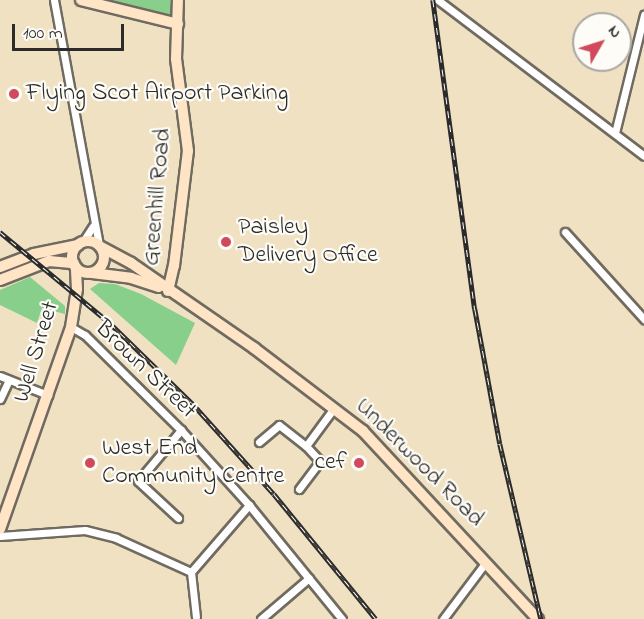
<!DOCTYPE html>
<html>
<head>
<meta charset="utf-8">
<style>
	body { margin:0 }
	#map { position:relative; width:644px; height:619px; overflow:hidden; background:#f0e1c3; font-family:"Indie Flower",sans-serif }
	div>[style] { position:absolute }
	.green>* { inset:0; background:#87cf8a }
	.roads { filter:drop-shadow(2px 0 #706b60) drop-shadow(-2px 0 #706b60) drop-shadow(0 2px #706b60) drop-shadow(0 -2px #706b60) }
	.street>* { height:7px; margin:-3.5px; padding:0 3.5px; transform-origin:3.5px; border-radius:3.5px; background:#fff }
	.secondary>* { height:10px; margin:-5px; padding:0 5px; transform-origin:5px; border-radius:5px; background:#ffe4c6 }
	.secondary>.ring { margin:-5px; padding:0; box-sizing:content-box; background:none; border:10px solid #ffe4c6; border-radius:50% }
	.rail>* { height:4.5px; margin-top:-2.25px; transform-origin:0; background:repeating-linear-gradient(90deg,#fdfcf7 0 7px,#2b2b2b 0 14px); box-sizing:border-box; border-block:2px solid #2b2b2b }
	.dots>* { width:16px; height:16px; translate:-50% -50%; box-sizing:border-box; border:3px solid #fdfcf7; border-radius:50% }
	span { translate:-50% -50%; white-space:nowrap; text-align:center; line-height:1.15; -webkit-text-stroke:4.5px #fdfcf7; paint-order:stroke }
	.poi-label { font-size:24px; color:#2b2b2b }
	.left { translate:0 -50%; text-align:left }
	.right { translate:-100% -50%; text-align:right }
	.street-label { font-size:24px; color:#2b2b2b }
	.north { position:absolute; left:572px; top:12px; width:60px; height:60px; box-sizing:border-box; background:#fdfcf7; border:2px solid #a9a8a5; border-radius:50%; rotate:51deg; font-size:16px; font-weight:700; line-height:24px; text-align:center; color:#2b2b2b }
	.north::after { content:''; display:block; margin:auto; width:21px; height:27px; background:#d1495b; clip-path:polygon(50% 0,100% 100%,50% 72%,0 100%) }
	.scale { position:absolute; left:12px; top:24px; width:112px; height:27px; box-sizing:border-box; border:3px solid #2b2b2b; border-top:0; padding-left:8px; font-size:18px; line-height:21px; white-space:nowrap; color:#2b2b2b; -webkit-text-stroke:4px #fdfcf7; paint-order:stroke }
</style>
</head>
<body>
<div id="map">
	<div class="green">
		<div style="clip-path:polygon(97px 0,174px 0,174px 19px)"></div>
		<div style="clip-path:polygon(30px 277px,65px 306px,65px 314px,42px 308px,37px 323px,0 305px,0 290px)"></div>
		<div style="clip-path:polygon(99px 283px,115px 284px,141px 294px,195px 323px,176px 365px,90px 289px)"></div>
	</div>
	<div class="roads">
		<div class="street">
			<div style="left:54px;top:0;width:250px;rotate:79.6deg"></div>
			<div style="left:438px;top:0;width:258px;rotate:37.1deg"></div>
			<div style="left:615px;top:133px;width:122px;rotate:-76.2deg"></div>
			<div style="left:565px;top:232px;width:118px;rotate:47.8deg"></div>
			<div style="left:82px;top:243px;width:20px;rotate:-57deg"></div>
			<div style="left:71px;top:327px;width:16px;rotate:30deg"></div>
			<div style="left:85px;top:335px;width:135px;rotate:44.7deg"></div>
			<div style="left:181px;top:430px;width:101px;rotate:47.8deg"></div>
			<div style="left:249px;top:505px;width:147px;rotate:50.8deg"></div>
			<div style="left:0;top:376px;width:52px;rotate:21.6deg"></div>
			<div style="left:0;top:399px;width:21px;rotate:-65deg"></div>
			<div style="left:259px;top:442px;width:26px;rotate:-40deg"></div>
			<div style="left:279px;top:425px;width:34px;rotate:38deg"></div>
			<div style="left:299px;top:489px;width:35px;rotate:-53deg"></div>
			<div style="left:320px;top:461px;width:21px;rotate:-133deg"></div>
			<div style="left:306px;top:446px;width:47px;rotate:-53.6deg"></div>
			<div style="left:178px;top:518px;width:54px;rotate:-137.2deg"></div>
			<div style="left:138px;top:481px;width:67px;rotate:-49.9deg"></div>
			<div style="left:0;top:536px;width:85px;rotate:-4deg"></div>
			<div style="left:85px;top:530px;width:32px;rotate:14deg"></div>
			<div style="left:116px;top:538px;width:82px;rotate:24.4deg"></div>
			<div style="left:191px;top:572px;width:45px;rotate:83.7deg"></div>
			<div style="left:191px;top:572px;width:89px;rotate:-49.1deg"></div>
			<div style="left:261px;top:619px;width:63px;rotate:-40.5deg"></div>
			<div style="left:443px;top:619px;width:71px;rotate:-53deg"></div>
		</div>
		<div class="secondary">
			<div style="left:81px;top:0;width:100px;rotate:13.9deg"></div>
			<div class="ring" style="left:72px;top:241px;width:22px;height:22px"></div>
			<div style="left:101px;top:247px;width:34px;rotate:28deg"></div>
			<div style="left:131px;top:263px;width:150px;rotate:34.6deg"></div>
			<div style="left:254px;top:348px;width:137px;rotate:37.3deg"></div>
			<div style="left:363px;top:431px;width:257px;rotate:47.1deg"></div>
			<div style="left:0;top:267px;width:36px;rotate:-21deg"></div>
			<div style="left:34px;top:254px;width:45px;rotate:-11.6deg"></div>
			<div style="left:92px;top:273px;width:39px;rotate:7deg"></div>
			<div style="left:131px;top:278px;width:29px;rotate:18deg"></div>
			<div style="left:0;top:280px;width:53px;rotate:-21.2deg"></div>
			<div style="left:49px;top:261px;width:25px;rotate:5deg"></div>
			<div style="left:168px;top:291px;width:26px;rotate:-77deg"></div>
			<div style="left:174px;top:266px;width:116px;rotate:-83.1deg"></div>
			<div style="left:188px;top:151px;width:93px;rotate:-97.4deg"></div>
			<div style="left:176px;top:59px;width:59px;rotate:-88.1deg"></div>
			<div style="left:0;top:529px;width:214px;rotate:-70.6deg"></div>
			<div style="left:71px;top:327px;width:38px;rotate:-81deg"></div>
			<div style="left:77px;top:289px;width:22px;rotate:-93deg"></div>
		</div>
	</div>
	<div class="rail">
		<div style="left:433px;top:0;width:312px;rotate:82.3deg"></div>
		<div style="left:475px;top:309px;width:137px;rotate:79.5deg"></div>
		<div style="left:500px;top:444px;width:180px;rotate:76.8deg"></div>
		<div style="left:0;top:232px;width:143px;rotate:39.6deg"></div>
		<div style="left:110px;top:323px;width:115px;rotate:44.3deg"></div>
		<div style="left:192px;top:403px;width:122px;rotate:48deg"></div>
		<div style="left:274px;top:494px;width:161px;rotate:50.8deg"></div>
	</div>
	<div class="dots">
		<div style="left:14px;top:94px;background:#d1495b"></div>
		<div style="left:226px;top:242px;background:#d1495b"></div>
		<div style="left:90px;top:463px;background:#d1495b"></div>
		<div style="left:359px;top:463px;background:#d1495b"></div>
	</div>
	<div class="poi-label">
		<span class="left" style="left:26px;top:94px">Flying Scot Airport Parking</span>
		<span class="left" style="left:238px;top:242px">Paisley<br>Delivery Office</span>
		<span class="left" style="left:102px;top:463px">West End<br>Community Centre</span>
		<span class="right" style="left:347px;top:463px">cef</span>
	</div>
	<div class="street-label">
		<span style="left:158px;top:197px;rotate:-85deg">Greenhill Road</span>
		<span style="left:37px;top:352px;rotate:-73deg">Well Street</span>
		<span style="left:145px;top:370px;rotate:44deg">Brown Street</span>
		<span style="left:419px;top:463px;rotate:45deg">Underwood Road</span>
	</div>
	<div class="north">N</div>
	<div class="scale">100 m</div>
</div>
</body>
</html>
